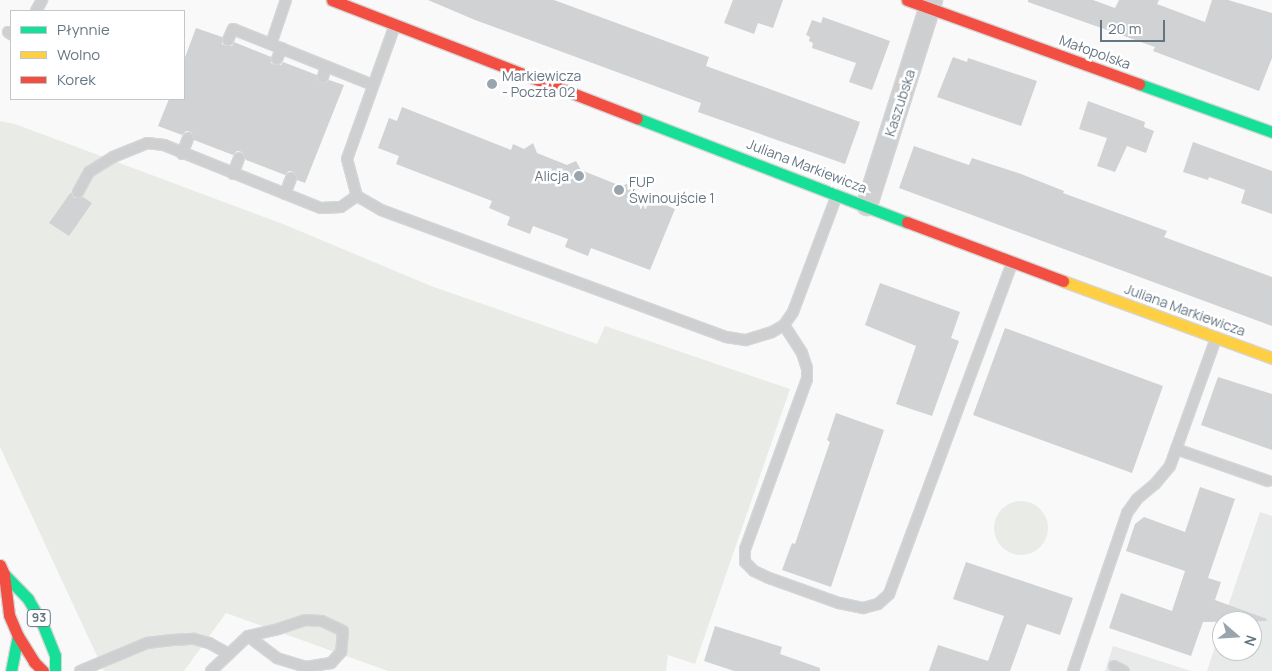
<!DOCTYPE html>
<html>
<head>
<meta charset="utf-8">
<style>
	body { margin:0 }
	#map { position:relative; width:1272px; height:671px; overflow:hidden; background:#f9f9f9; font-family:Manrope,sans-serif }
	div>[style] { position:absolute }
	.built>* { inset:0; background:#e8e9e9 }
	.green>* { inset:0; background:#e8ebe6 }
	.round { border-radius:50% }
	.building>* { inset:0; background:#d0d2d3 }
	.roads { filter:drop-shadow(1px 0 #d5d6d7) drop-shadow(-1px 0 #d5d6d7) drop-shadow(0 1px #d5d6d7) drop-shadow(0 -1px #d5d6d7) }
	.lane>* { height:10px; margin:-5px; padding:0 5px; transform-origin:5px; border-radius:5px; background:#cecfd0 }
	.street>* { height:20px; margin:-10px; padding:0 10px; transform-origin:10px; border-radius:10px; background:#cecfd0 }
	.fast>* { height:11px; margin:-5.5px; padding:0 5.5px; transform-origin:5.5px; border-radius:5.5px; background:#16e098 }
	.slow>* { height:11px; margin:-5.5px; padding:0 5.5px; transform-origin:5.5px; border-radius:5.5px; background:#ffcf43 }
	.jam>* { height:11px; margin:-5.5px; padding:0 5.5px; transform-origin:5.5px; border-radius:5.5px; background:#f24e42 }
	.dots>* { width:14px; height:14px; translate:-50% -50%; box-sizing:border-box; border:2px solid #fff; border-radius:50% }
	span { translate:-50% -50%; white-space:nowrap; text-align:center; line-height:1.15; -webkit-text-stroke:5px #fff; paint-order:stroke }
	.shield-label span { padding:1px 4px; background:#fff; border:1px solid; border-radius:4px; -webkit-text-stroke-width:0 }
	.shield-label { font-size:12px; color:#657683; font-weight:700 }
	.street-label { font-size:14px; color:#657683 }
	.poi-label { font-size:14px; color:#657683 }
	.left { translate:0 -50%; text-align:left }
	.right { translate:-100% -50%; text-align:right }
	.legend { position:absolute; left:10px; top:10px; width:175px; height:90px; box-sizing:border-box; background:#fff; border:1px solid #c1c8cd; margin:0; padding:6px 9px; list-style:none; font-size:15px; color:#657683 }
	.legend li { display:flex; align-items:center; gap:10px; height:25px }
	.legend b { width:25px; border:1px solid #c1c8cd }
	.north { position:absolute; left:1212px; top:611px; width:50px; height:50px; box-sizing:border-box; background:#fff; border:1px solid #c1c8cd; border-radius:50%; rotate:109deg; font-size:14px; font-weight:700; line-height:20px; text-align:center; color:#657683 }
	.north::after { content:''; display:block; margin:auto; width:18px; height:22px; background:#99a4ac; clip-path:polygon(50% 0,100% 100%,50% 72%,0 100%) }
	.scale { position:absolute; left:1100px; top:20px; width:65px; height:22px; box-sizing:border-box; border:2px solid #657683; border-top:0; padding-left:6px; font-size:15px; line-height:18px; white-space:nowrap; color:#657683; -webkit-text-stroke:4px #fff; paint-order:stroke }
</style>
</head>
<body>
<div id="map">
	<div class="built">
		<div style="clip-path:polygon(1260px 512px,1272px 516px,1272px 671px,1207px 671px,1222px 625px,1222px 651px,1252px 651px,1252px 621px,1223px 621px)"></div>
		<div style="clip-path:polygon(1113px 646px,1191px 671px,1105px 671px)"></div>
	</div>
	<div class="green">
		<div style="clip-path:polygon(0 121px,15px 124px,283px 224px,431px 286px,597px 344px,605px 326px,790px 389px,695px 664px,668px 655px,666px 671px,388px 671px,226px 613px,184px 671px,104px 671px,0 447px)"></div>
		<div class="round" style="left:994px;top:501px;width:54px;height:54px"></div>
	</div>
	<div class="building">
		<div style="clip-path:polygon(428px 0,554px 0,709px 57px,706px 66px,860px 122px,845px 164px,698px 112px,701px 103px,475px 20px)"></div>
		<div style="clip-path:polygon(733px 0,783px 0,773px 28px,758px 23px,754px 34px,724px 23px)"></div>
		<div style="clip-path:polygon(1028px 0,1093px 0,1115px 8px,1119px 0,1159px 0,1157px 4px,1205px 22px,1212px 0,1228px 0,1272px 13px,1272px 58px,1259px 91px,1153px 51px,1155px 47px,1028px 2px)"></div>
		<div style="clip-path:polygon(823px 17px,890px 41px,872px 90px,849px 82px,856px 63px,812px 48px,813px 43px,809px 41px,810px 37px,806px 35px,812px 20px,821px 23px)"></div>
		<div style="clip-path:polygon(196px 28px,222px 37px,222px 44px,226px 46px,232px 46px,234px 42px,271px 57px,271px 63px,275px 65px,281px 65px,283px 62px,317px 75px,317px 79px,321px 83px,325px 83px,329px 80px,344px 85px,305px 183px,297px 180px,294px 172px,289px 171px,285px 175px,246px 160px,242px 152px,237px 151px,233px 155px,194px 140px,191px 132px,186px 131px,182px 135px,158px 126px,169px 99px,184px 99px,184px 60px)"></div>
		<div style="clip-path:polygon(953px 57px,967px 62px,968px 58px,1037px 81px,1021px 126px,937px 97px)"></div>
		<div style="clip-path:polygon(1088px 101px,1145px 122px,1144px 127px,1154px 131px,1146px 153px,1127px 146px,1115px 172px,1097px 166px,1107px 138px,1079px 129px)"></div>
		<div style="clip-path:polygon(402px 107px,511px 150px,513px 144px,524px 149px,533px 143px,537px 153px,567px 165px,576px 161px,581px 170px,621px 186px,627px 184px,633px 187px,635px 192px,675px 209px,650px 270px,591px 248px,588px 256px,565px 247px,568px 239px,533px 226px,530px 234px,507px 225px,510px 217px,489px 208px,492px 201px,396px 164px,399px 156px,378px 148px,389px 118px,397px 121px)"></div>
		<div style="clip-path:polygon(1193px 142px,1272px 171px,1272px 214px,1241px 203px,1245px 190px,1209px 177px,1208px 180px,1183px 172px)"></div>
		<div style="clip-path:polygon(914px 146px,969px 165px,972px 158px,1021px 174px,1064px 191px,1063px 193px,1167px 231px,1164px 237px,1272px 277px,1272px 326px,899px 188px)"></div>
		<div style="clip-path:polygon(71px 192px,74px 198px,83px 197px,92px 203px,69px 236px,49px 223px)"></div>
		<div style="clip-path:polygon(880px 283px,960px 312px,951px 338px,959px 341px,932px 416px,896px 404px,916px 346px,865px 325px)"></div>
		<div style="clip-path:polygon(1005px 328px,1163px 386px,1132px 473px,973px 415px)"></div>
		<div style="clip-path:polygon(1218px 377px,1272px 394px,1272px 450px,1201px 425px)"></div>
		<div style="clip-path:polygon(836px 413px,884px 430px,831px 587px,782px 570px,792px 543px,795px 544px,830px 442px,827px 440px)"></div>
		<div style="clip-path:polygon(1200px 487px,1235px 499px,1208px 578px,1221px 582px,1215px 600px,1267px 619px,1266px 621px,1203px 622px,1191px 656px,1109px 628px,1121px 593px,1172px 611px,1185px 571px,1126px 551px,1135px 524px,1144px 517px,1185px 532px)"></div>
		<div style="clip-path:polygon(966px 562px,1073px 598px,1060px 635px,1027px 624px,1010px 671px,929px 671px,938px 645px,988px 661px,1004px 616px,953px 599px)"></div>
		<div style="clip-path:polygon(715px 626px,782px 647px,780px 654px,820px 668px,820px 671px,734px 671px,704px 661px)"></div>
	</div>
	<div class="roads">
		<div class="lane">
			<div style="left:36px;top:11px;width:13px;rotate:-61deg"></div>
			<div style="left:395px;top:25px;width:142px;rotate:109.7deg"></div>
			<div style="left:347px;top:159px;width:38px;rotate:75deg"></div>
			<div style="left:357px;top:196px;width:28px;rotate:30deg"></div>
			<div style="left:381px;top:210px;width:368px;rotate:20.2deg"></div>
			<div style="left:726px;top:337px;width:20px;rotate:9deg"></div>
			<div style="left:746px;top:340px;width:27px;rotate:-17deg"></div>
			<div style="left:772px;top:332px;width:14px;rotate:-30deg"></div>
			<div style="left:784px;top:325px;width:16px;rotate:-55deg"></div>
			<div style="left:793px;top:312px;width:125px;rotate:-69.4deg"></div>
			<div style="left:8px;top:32px;width:4px;rotate:34deg"></div>
			<div style="left:228px;top:40px;width:12px;rotate:-66deg"></div>
			<div style="left:233px;top:29px;width:151px;rotate:21.8deg"></div>
			<div style="left:271px;top:44px;width:46px;rotate:-71.2deg"></div>
			<div style="left:277px;top:59px;width:12px;rotate:-66deg"></div>
			<div style="left:323px;top:77px;width:11px;rotate:-75deg"></div>
			<div style="left:182px;top:154px;width:17px;rotate:-69deg"></div>
			<div style="left:233px;top:174px;width:17px;rotate:-69deg"></div>
			<div style="left:78px;top:192px;width:23px;rotate:-61deg"></div>
			<div style="left:89px;top:172px;width:28px;rotate:-32deg"></div>
			<div style="left:113px;top:157px;width:37px;rotate:-22deg"></div>
			<div style="left:147px;top:143px;width:17px;rotate:7deg"></div>
			<div style="left:164px;top:145px;width:169px;rotate:21.9deg"></div>
			<div style="left:321px;top:208px;width:20px;rotate:-3deg"></div>
			<div style="left:341px;top:207px;width:19px;rotate:-35deg"></div>
			<div style="left:285px;top:194px;width:17px;rotate:-69deg"></div>
			<div style="left:784px;top:325px;width:33px;rotate:57deg"></div>
			<div style="left:802px;top:353px;width:16px;rotate:72deg"></div>
			<div style="left:807px;top:368px;width:11px;rotate:90deg"></div>
			<div style="left:807px;top:379px;width:181px;rotate:110deg"></div>
			<div style="left:745px;top:549px;width:13px;rotate:90deg"></div>
			<div style="left:745px;top:562px;width:13px;rotate:45deg"></div>
			<div style="left:754px;top:571px;width:17px;rotate:25deg"></div>
			<div style="left:769px;top:578px;width:74px;rotate:19.7deg"></div>
			<div style="left:839px;top:603px;width:25px;rotate:12deg"></div>
			<div style="left:863px;top:608px;width:16px;rotate:-15deg"></div>
			<div style="left:878px;top:604px;width:15px;rotate:-42deg"></div>
			<div style="left:889px;top:594px;width:353px;rotate:-69.6deg"></div>
			<div style="left:1176px;top:449px;width:97px;rotate:19.2deg"></div>
			<div style="left:1114px;top:666px;width:11px;rotate:27deg"></div>
			<div style="left:80px;top:671px;width:73px;rotate:-22.7deg"></div>
			<div style="left:147px;top:643px;width:25px;rotate:-7deg"></div>
			<div style="left:172px;top:640px;width:22px;rotate:-3deg"></div>
			<div style="left:194px;top:639px;width:16px;rotate:15deg"></div>
			<div style="left:209px;top:643px;width:23px;rotate:29deg"></div>
			<div style="left:211px;top:671px;width:51px;rotate:-43.4deg"></div>
			<div style="left:248px;top:636px;width:31px;rotate:-13deg"></div>
			<div style="left:278px;top:629px;width:28px;rotate:-18deg"></div>
			<div style="left:305px;top:620px;width:17px;rotate:3deg"></div>
			<div style="left:322px;top:621px;width:23px;rotate:25deg"></div>
			<div style="left:343px;top:631px;width:21px;rotate:95deg"></div>
			<div style="left:341px;top:652px;width:15px;rotate:132deg"></div>
			<div style="left:331px;top:663px;width:25px;rotate:171deg"></div>
			<div style="left:306px;top:667px;width:30px;rotate:-163deg"></div>
			<div style="left:277px;top:658px;width:36px;rotate:-143deg"></div>
			<div style="left:1073px;top:671px;width:167px;rotate:-71.1deg"></div>
			<div style="left:1127px;top:513px;width:17px;rotate:-54deg"></div>
			<div style="left:1137px;top:499px;width:23px;rotate:-40deg"></div>
			<div style="left:1155px;top:484px;width:23px;rotate:-50deg"></div>
			<div style="left:1170px;top:466px;width:136px;rotate:-70.2deg"></div>
		</div>
		<div class="street">
			<div style="left:867px;top:205px;width:215px;rotate:-72.4deg"></div>
		</div>
		<div class="fast">
			<div style="left:1139px;top:84px;width:141px;rotate:19.8deg"></div>
			<div style="left:637px;top:118px;width:289px;rotate:21.1deg"></div>
			<div style="left:4px;top:574px;width:35px;rotate:46deg"></div>
			<div style="left:28px;top:599px;width:28px;rotate:60deg"></div>
			<div style="left:42px;top:623px;width:35px;rotate:68deg"></div>
			<div style="left:55px;top:656px;width:15px;rotate:90deg"></div>
			<div style="left:11px;top:671px;width:36px;rotate:-79deg"></div>
		</div>
		<div class="slow">
			<div style="left:1063px;top:281px;width:223px;rotate:20.2deg"></div>
		</div>
		<div class="jam">
			<div style="left:332px;top:0;width:327px;rotate:21.2deg"></div>
			<div style="left:907px;top:0;width:247px;rotate:19.9deg"></div>
			<div style="left:907px;top:222px;width:167px;rotate:20.7deg"></div>
			<div style="left:0;top:565px;width:10px;rotate:66deg"></div>
			<div style="left:4px;top:574px;width:41px;rotate:83deg"></div>
			<div style="left:9px;top:615px;width:23px;rotate:67deg"></div>
			<div style="left:18px;top:636px;width:31px;rotate:58deg"></div>
			<div style="left:34px;top:662px;width:13px;rotate:45deg"></div>
		</div>
	</div>
	<div class="dots">
		<div style="left:492px;top:84px;background:#99a4ac"></div>
		<div style="left:579px;top:176px;background:#99a4ac"></div>
		<div style="left:619px;top:190px;background:#99a4ac"></div>
	</div>
	<div class="shield-label">
		<span style="left:39px;top:618px">93</span>
	</div>
	<div class="street-label">
		<span style="left:1095px;top:52px;rotate:20deg">Małopolska</span>
		<span style="left:900px;top:103px;rotate:-72deg">Kaszubska</span>
		<span style="left:807px;top:166px;rotate:21deg">Juliana Markiewicza</span>
		<span style="left:1185px;top:310px;rotate:20deg">Juliana Markiewicza</span>
	</div>
	<div class="poi-label">
		<span class="left" style="left:502px;top:84px">Markiewicza<br>- Poczta 02</span>
		<span class="right" style="left:569px;top:176px">Alicja</span>
		<span class="left" style="left:629px;top:190px">FUP<br>Świnoujście 1</span>
	</div>
	<ul class="legend">
	<li><b style="height:6px;background:#16e098"></b>Płynnie</li>
	<li><b style="height:6px;background:#ffcf43"></b>Wolno</li>
	<li><b style="height:6px;background:#f24e42"></b>Korek</li>
	</ul>
	<div class="north">N</div>
	<div class="scale">20 m</div>
</div>
</body>
</html>
